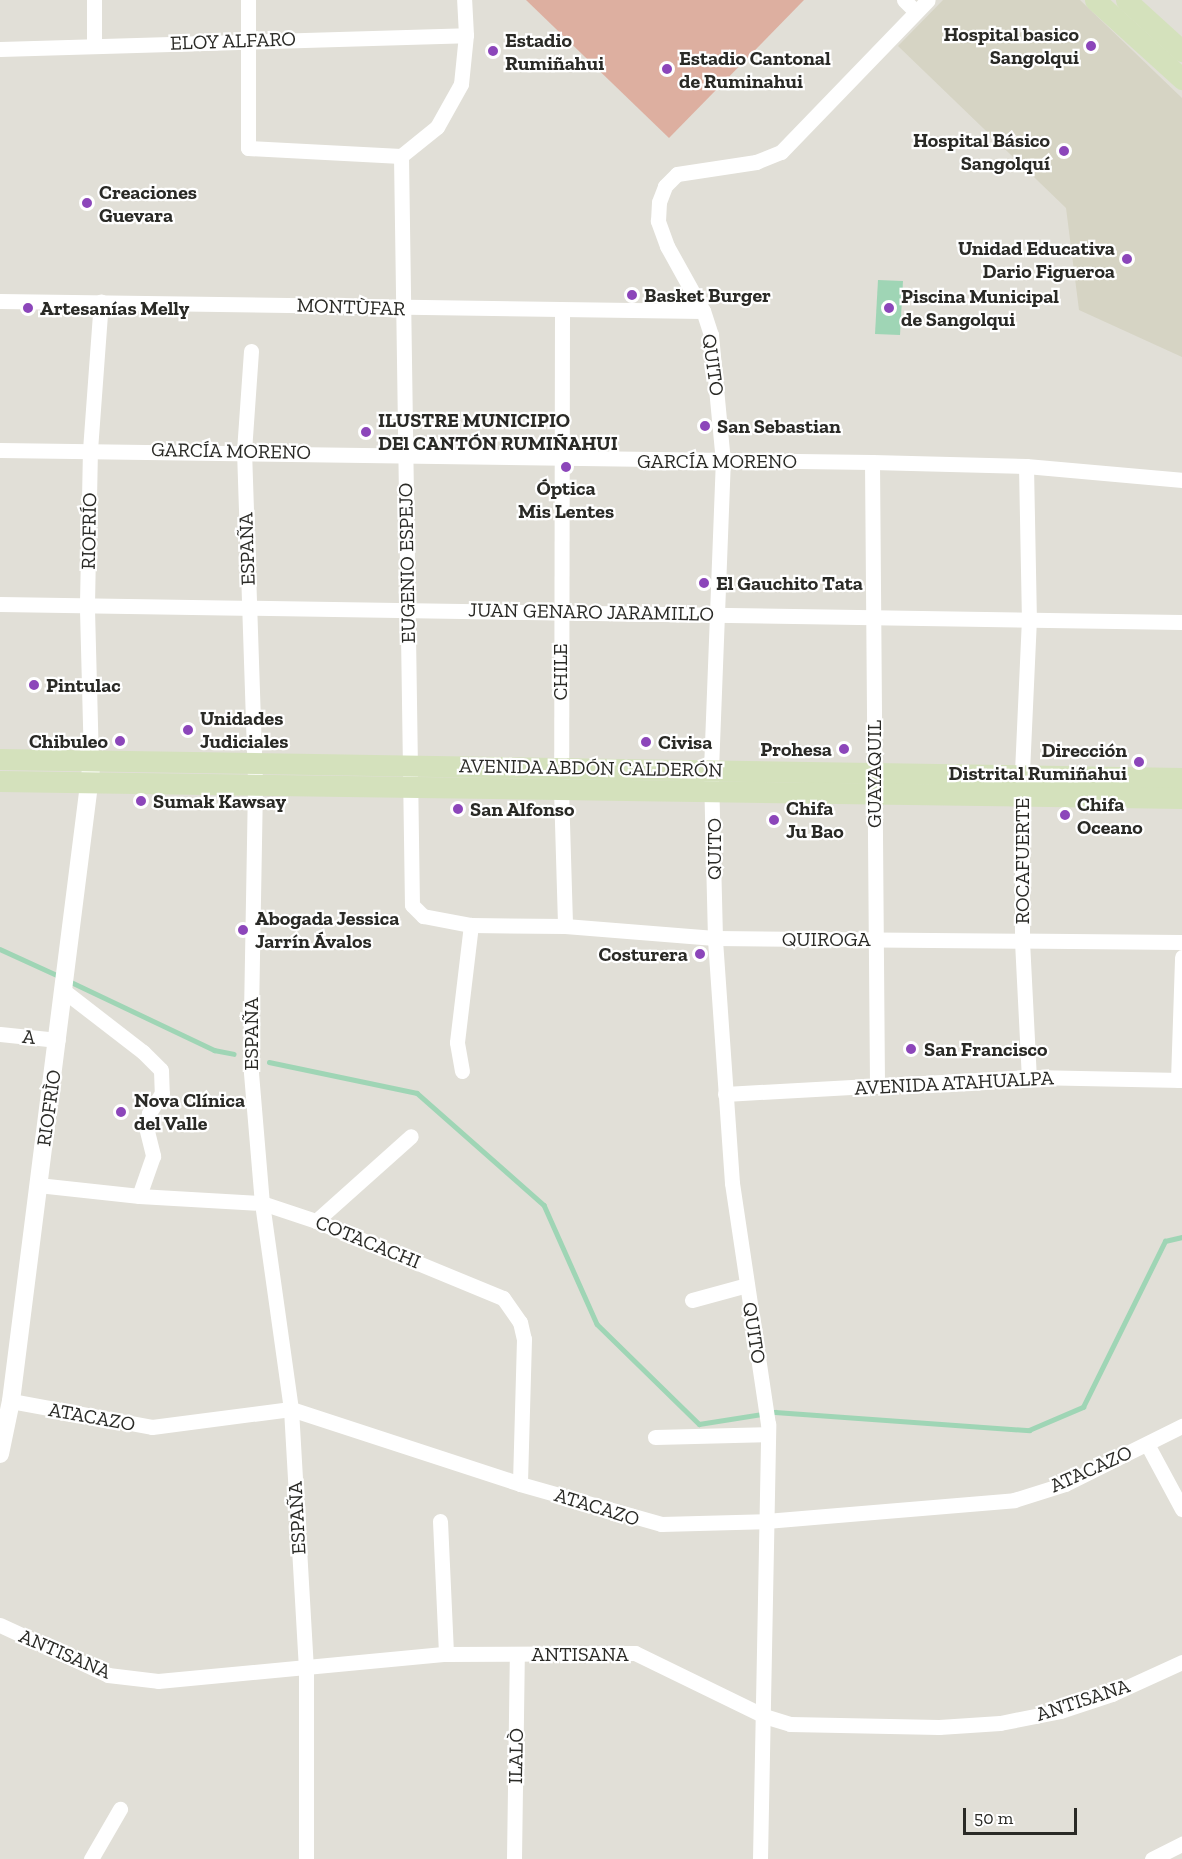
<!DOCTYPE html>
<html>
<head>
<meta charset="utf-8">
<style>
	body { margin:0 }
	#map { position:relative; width:1182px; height:1859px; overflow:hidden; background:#e1dfd7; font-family:"Zilla Slab",serif }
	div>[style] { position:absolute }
	.built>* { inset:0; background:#d6d4c4 }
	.green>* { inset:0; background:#ddafa0 }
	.water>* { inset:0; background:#9fd5b5 }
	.stream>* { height:4.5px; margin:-2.25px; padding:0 2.25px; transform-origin:2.25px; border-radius:2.25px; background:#9fd5b5 }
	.minor>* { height:15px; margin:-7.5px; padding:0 7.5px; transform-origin:7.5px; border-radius:7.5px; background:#fff }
	.tertiary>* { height:18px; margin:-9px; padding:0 9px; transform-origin:9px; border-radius:9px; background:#fff }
	.secondary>* { height:21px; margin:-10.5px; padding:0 10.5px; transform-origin:10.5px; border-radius:10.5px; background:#d4e1bc }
	.dots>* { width:16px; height:16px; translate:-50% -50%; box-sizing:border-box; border:3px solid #fff; border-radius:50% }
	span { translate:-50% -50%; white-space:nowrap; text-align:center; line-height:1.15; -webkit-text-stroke:4.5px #fff; paint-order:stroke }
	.poi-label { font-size:20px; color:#2a2a26; font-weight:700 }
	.right { translate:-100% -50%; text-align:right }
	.left { translate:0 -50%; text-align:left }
	.street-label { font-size:20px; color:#2a2a26 }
	.scale { position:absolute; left:963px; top:1808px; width:114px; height:27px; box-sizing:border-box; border:3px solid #2a2a26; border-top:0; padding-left:8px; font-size:18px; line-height:21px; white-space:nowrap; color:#2a2a26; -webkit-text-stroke:4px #fff; paint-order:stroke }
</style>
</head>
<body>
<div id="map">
	<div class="built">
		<div style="clip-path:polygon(943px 0,1080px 0,1182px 98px,1182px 357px,1079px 310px,1066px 208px,898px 46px)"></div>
	</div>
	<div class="green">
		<div style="clip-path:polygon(526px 0,804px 0,669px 138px)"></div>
	</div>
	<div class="water">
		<div style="clip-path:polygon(878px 280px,903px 281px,900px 335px,875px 334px)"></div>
	</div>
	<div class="stream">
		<div style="left:0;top:949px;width:65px;rotate:24.6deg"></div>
		<div style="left:69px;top:981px;width:161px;rotate:25.4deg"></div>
		<div style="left:214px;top:1050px;width:20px;rotate:11deg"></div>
		<div style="left:269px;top:1062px;width:151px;rotate:11.8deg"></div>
		<div style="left:417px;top:1093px;width:169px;rotate:41.4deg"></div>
		<div style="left:544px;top:1205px;width:130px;rotate:66deg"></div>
		<div style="left:597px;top:1324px;width:143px;rotate:44.4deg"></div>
		<div style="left:699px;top:1424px;width:77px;rotate:-9deg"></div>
		<div style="left:775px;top:1412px;width:255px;rotate:4.1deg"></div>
		<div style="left:1029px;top:1430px;width:59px;rotate:-23.1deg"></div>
		<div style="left:1083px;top:1407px;width:185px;rotate:-63.7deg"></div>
		<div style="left:1165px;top:1241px;width:17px;rotate:-13deg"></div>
	</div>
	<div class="minor">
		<div style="left:94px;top:0;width:46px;rotate:90deg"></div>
		<div style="left:248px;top:0;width:148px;rotate:90deg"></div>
		<div style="left:248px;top:148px;width:153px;rotate:3deg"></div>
		<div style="left:904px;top:0;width:17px;rotate:45deg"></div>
		<div style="left:0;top:49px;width:466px;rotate:-1.7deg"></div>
		<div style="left:401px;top:156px;width:749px;rotate:89.16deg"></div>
		<div style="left:412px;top:905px;width:16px;rotate:45deg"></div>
		<div style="left:423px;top:916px;width:49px;rotate:10.6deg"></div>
		<div style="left:471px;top:925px;width:94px;rotate:0.6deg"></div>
		<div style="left:565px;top:926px;width:150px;rotate:4.6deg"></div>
		<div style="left:715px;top:938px;width:467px;rotate:0.5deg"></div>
		<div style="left:401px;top:156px;width:46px;rotate:-38.9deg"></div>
		<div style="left:437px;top:127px;width:49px;rotate:-60.8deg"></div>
		<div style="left:461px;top:84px;width:49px;rotate:-84.2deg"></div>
		<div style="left:466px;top:35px;width:35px;rotate:-93deg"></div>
		<div style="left:0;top:301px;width:703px;rotate:0.81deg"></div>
		<div style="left:562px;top:310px;width:479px;rotate:90.1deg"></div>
		<div style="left:561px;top:789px;width:137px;rotate:88.3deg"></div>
		<div style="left:251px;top:351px;width:99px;rotate:94deg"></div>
		<div style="left:244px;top:450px;width:335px;rotate:88.1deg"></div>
		<div style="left:255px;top:785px;width:276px;rotate:91deg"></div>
		<div style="left:250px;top:1061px;width:143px;rotate:85.2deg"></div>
		<div style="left:262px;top:1203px;width:208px;rotate:82deg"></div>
		<div style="left:291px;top:1409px;width:257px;rotate:86.7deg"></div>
		<div style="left:306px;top:1666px;width:193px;rotate:90deg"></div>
		<div style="left:0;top:450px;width:872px;rotate:0.79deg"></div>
		<div style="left:872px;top:462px;width:154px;rotate:1.5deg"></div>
		<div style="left:1026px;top:466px;width:157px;rotate:5.1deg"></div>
		<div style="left:872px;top:462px;width:624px;rotate:89.54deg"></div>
		<div style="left:1026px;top:466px;width:152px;rotate:88.9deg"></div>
		<div style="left:1029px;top:618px;width:157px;rotate:92.6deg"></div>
		<div style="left:1022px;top:775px;width:166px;rotate:90deg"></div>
		<div style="left:1022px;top:941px;width:136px;rotate:87.1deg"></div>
		<div style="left:0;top:604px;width:1182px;rotate:0.87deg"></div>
		<div style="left:91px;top:762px;width:158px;rotate:-91.5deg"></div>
		<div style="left:87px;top:604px;width:154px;rotate:-88.9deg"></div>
		<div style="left:90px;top:450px;width:149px;rotate:-85.8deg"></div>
		<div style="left:64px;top:991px;width:100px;rotate:37.7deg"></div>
		<div style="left:143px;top:1052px;width:25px;rotate:45deg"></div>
		<div style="left:161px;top:1070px;width:23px;rotate:88deg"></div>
		<div style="left:162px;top:1093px;width:24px;rotate:123deg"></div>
		<div style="left:149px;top:1113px;width:14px;rotate:102deg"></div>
		<div style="left:146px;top:1127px;width:30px;rotate:76deg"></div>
		<div style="left:153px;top:1156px;width:42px;rotate:109.3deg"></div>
		<div style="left:0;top:1034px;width:58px;rotate:5.9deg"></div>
		<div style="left:462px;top:1071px;width:29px;rotate:-100deg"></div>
		<div style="left:457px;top:1042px;width:118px;rotate:-83.2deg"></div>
		<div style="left:1178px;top:1080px;width:123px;rotate:-88.1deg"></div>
		<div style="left:725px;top:1094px;width:304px;rotate:-3.2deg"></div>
		<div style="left:1029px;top:1077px;width:153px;rotate:1.1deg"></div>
		<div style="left:38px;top:1185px;width:102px;rotate:6.2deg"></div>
		<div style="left:139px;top:1196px;width:123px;rotate:3.3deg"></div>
		<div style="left:262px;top:1203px;width:57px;rotate:18.4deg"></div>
		<div style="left:316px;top:1221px;width:202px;rotate:22.4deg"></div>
		<div style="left:503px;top:1298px;width:29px;rotate:55deg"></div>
		<div style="left:520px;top:1322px;width:17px;rotate:77deg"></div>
		<div style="left:524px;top:1339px;width:145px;rotate:91.6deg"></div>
		<div style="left:316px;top:1221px;width:127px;rotate:-41.8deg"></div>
		<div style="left:692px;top:1300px;width:57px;rotate:-15.3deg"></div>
		<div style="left:11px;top:1401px;width:143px;rotate:10.4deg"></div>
		<div style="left:152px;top:1427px;width:140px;rotate:-7.4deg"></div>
		<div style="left:291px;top:1409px;width:241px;rotate:18.1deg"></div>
		<div style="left:520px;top:1484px;width:147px;rotate:15.8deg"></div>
		<div style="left:661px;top:1524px;width:105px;rotate:-1.6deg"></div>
		<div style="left:766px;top:1521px;width:249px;rotate:-4.8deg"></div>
		<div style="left:1014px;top:1500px;width:53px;rotate:-17.4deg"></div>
		<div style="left:1065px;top:1484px;width:131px;rotate:-26.4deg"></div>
		<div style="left:655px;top:1437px;width:112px;rotate:-1.5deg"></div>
		<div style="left:1147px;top:1444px;width:74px;rotate:61.7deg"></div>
		<div style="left:440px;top:1521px;width:133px;rotate:87.4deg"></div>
		<div style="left:0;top:1625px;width:119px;rotate:24.8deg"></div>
		<div style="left:108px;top:1675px;width:50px;rotate:6.8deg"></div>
		<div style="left:158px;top:1681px;width:289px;rotate:-5.4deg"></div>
		<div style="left:446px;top:1654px;width:189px;rotate:-0.3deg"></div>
		<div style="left:635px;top:1653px;width:144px;rotate:26deg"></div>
		<div style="left:764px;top:1716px;width:27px;rotate:17deg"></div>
		<div style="left:790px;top:1724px;width:149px;rotate:1.2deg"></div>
		<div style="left:939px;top:1727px;width:61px;rotate:-3.8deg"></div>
		<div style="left:1000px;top:1723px;width:61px;rotate:-11.3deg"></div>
		<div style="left:1060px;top:1711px;width:55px;rotate:-18.1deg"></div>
		<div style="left:1112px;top:1694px;width:77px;rotate:-24.6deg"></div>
		<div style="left:91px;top:1859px;width:58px;rotate:-59.9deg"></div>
		<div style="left:514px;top:1859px;width:205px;rotate:-89.2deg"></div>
		<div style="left:760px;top:1859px;width:435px;rotate:-88.9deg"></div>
		<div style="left:768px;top:1424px;width:244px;rotate:-98.5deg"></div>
		<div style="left:732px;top:1183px;width:246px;rotate:-94deg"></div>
		<div style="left:715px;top:938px;width:168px;rotate:-91.4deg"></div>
		<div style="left:711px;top:770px;width:308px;rotate:-87.8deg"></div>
		<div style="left:723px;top:462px;width:128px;rotate:-95.4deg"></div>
		<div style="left:711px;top:335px;width:25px;rotate:-108deg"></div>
		<div style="left:703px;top:311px;width:74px;rotate:-119deg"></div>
		<div style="left:667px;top:246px;width:27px;rotate:-110deg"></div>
		<div style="left:658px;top:221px;width:19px;rotate:-87deg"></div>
		<div style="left:659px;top:202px;width:17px;rotate:-69deg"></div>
		<div style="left:665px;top:186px;width:17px;rotate:-45deg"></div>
		<div style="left:677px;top:174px;width:80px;rotate:-8.6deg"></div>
		<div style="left:756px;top:162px;width:27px;rotate:-22deg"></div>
		<div style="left:781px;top:152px;width:211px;rotate:-46deg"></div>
		<div style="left:1152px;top:1859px;width:34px;rotate:-27deg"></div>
	</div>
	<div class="tertiary">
		<div style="left:0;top:1454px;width:54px;rotate:-78.3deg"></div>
		<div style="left:11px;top:1401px;width:637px;rotate:-82.79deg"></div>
	</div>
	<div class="secondary">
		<div style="left:1095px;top:0;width:118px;rotate:42.2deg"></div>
		<div style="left:1126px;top:0;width:76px;rotate:42.3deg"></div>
		<div style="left:0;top:759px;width:1182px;rotate:0.92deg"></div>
		<div style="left:0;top:781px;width:1182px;rotate:0.82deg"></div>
	</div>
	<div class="dots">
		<div style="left:1091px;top:46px;background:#8c46ba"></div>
		<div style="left:493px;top:51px;background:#8c46ba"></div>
		<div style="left:667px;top:69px;background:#8c46ba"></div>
		<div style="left:1064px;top:151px;background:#8c46ba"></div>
		<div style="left:87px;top:203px;background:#8c46ba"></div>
		<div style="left:1127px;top:259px;background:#8c46ba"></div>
		<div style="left:632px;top:295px;background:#8c46ba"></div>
		<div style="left:28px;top:308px;background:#8c46ba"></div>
		<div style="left:889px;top:308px;background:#8c46ba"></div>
		<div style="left:705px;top:426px;background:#8c46ba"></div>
		<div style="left:366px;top:432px;background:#8c46ba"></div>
		<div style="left:566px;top:467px;background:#8c46ba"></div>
		<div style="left:704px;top:583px;background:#8c46ba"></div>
		<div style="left:34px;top:685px;background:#8c46ba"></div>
		<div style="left:188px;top:730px;background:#8c46ba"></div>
		<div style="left:120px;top:741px;background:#8c46ba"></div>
		<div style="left:646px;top:742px;background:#8c46ba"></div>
		<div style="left:844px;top:749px;background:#8c46ba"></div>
		<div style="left:1139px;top:762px;background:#8c46ba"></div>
		<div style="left:141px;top:801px;background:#8c46ba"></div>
		<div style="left:458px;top:809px;background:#8c46ba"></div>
		<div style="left:1065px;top:815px;background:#8c46ba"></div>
		<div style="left:774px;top:820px;background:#8c46ba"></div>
		<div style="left:243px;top:930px;background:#8c46ba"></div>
		<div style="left:700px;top:954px;background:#8c46ba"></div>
		<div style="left:911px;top:1049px;background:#8c46ba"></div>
		<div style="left:121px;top:1112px;background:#8c46ba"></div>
	</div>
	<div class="poi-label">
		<span class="right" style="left:1079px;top:46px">Hospital basico<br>Sangolqui</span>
		<span class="left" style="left:505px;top:52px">Estadio<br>Rumiñahui</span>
		<span class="left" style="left:679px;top:70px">Estadio Cantonal<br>de Ruminahui</span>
		<span class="right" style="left:1050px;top:152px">Hospital Básico<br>Sangolquí</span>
		<span class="left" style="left:99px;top:204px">Creaciones<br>Guevara</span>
		<span class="right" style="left:1115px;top:260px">Unidad Educativa<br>Dario Figueroa</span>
		<span class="left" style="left:644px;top:295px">Basket Burger</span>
		<span class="left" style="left:901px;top:308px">Piscina Municipal<br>de Sangolqui</span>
		<span class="left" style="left:40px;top:308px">Artesanías Melly</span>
		<span class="left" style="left:378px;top:432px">ILUSTRE MUNICIPIO<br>DEl CANTÓN RUMIÑAHUI</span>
		<span class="left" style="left:717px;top:426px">San Sebastian</span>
		<span style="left:566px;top:500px">Óptica<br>Mis Lentes</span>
		<span class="left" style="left:716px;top:583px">El Gauchito Tata</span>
		<span class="left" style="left:46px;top:685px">Pintulac</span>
		<span class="left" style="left:200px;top:730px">Unidades<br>Judiciales</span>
		<span class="right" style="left:108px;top:741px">Chibuleo</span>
		<span class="left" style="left:658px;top:742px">Civisa</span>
		<span class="right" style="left:832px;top:749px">Prohesa</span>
		<span class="right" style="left:1127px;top:762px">Dirección<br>Distrital Rumiñahui</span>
		<span class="left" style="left:153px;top:801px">Sumak Kawsay</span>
		<span class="left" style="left:1077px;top:816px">Chifa<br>Oceano</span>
		<span class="left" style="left:786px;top:820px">Chifa<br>Ju Bao</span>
		<span class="left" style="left:470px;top:809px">San Alfonso</span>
		<span class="left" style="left:255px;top:930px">Abogada Jessica<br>Jarrín Ávalos</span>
		<span class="right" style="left:688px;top:954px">Costurera</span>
		<span class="left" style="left:924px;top:1049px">San Francisco</span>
		<span class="left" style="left:134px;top:1112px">Nova Clínica<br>del Valle</span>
	</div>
	<div class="street-label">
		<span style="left:233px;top:41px;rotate:-2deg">ELOY ALFARO</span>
		<span style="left:351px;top:307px;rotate:2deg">MONTÙFAR</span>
		<span style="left:713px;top:365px;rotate:82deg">QUITO</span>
		<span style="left:231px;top:451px;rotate:1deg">GARCÍA MORENO</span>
		<span style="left:717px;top:461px">GARCÍA MORENO</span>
		<span style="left:89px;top:531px;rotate:-89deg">RIOFRÍO</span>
		<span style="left:247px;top:549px;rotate:-92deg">ESPAÑA</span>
		<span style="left:407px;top:563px;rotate:-91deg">EUGENIO ESPEJO</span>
		<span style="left:591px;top:612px;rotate:1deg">JUAN GENARO JARAMILLO</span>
		<span style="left:560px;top:672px;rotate:-90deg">CHILE</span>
		<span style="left:591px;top:768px;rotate:1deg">AVENIDA ABDÓN CALDERÓN</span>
		<span style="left:874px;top:774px;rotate:-90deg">GUAYAQUIL</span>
		<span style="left:714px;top:849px;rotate:-90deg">QUITO</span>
		<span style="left:1022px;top:861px;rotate:-90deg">ROCAFUERTE</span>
		<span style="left:826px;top:939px">QUIROGA</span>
		<span style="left:251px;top:1034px;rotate:-90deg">ESPAÑA</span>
		<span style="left:29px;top:1037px;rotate:6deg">A</span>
		<span style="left:954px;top:1083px;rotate:-3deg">AVENIDA ATAHUALPA</span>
		<span style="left:49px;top:1108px;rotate:-82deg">RIOFRÌO</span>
		<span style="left:368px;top:1242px;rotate:22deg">COTACACHI</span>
		<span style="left:754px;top:1333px;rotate:81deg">QUITO</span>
		<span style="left:92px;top:1417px;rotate:10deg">ATACAZO</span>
		<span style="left:1091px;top:1469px;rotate:-24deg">ATACAZO</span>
		<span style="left:597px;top:1507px;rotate:17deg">ATACAZO</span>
		<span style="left:297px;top:1518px;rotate:-93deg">ESPAÑA</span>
		<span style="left:65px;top:1654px;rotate:23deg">ANTISANA</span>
		<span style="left:580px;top:1654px">ANTISANA</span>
		<span style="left:1083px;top:1700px;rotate:-18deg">ANTISANA</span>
		<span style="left:516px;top:1756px;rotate:-89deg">ILALÒ</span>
	</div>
	<div class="scale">50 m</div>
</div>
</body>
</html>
